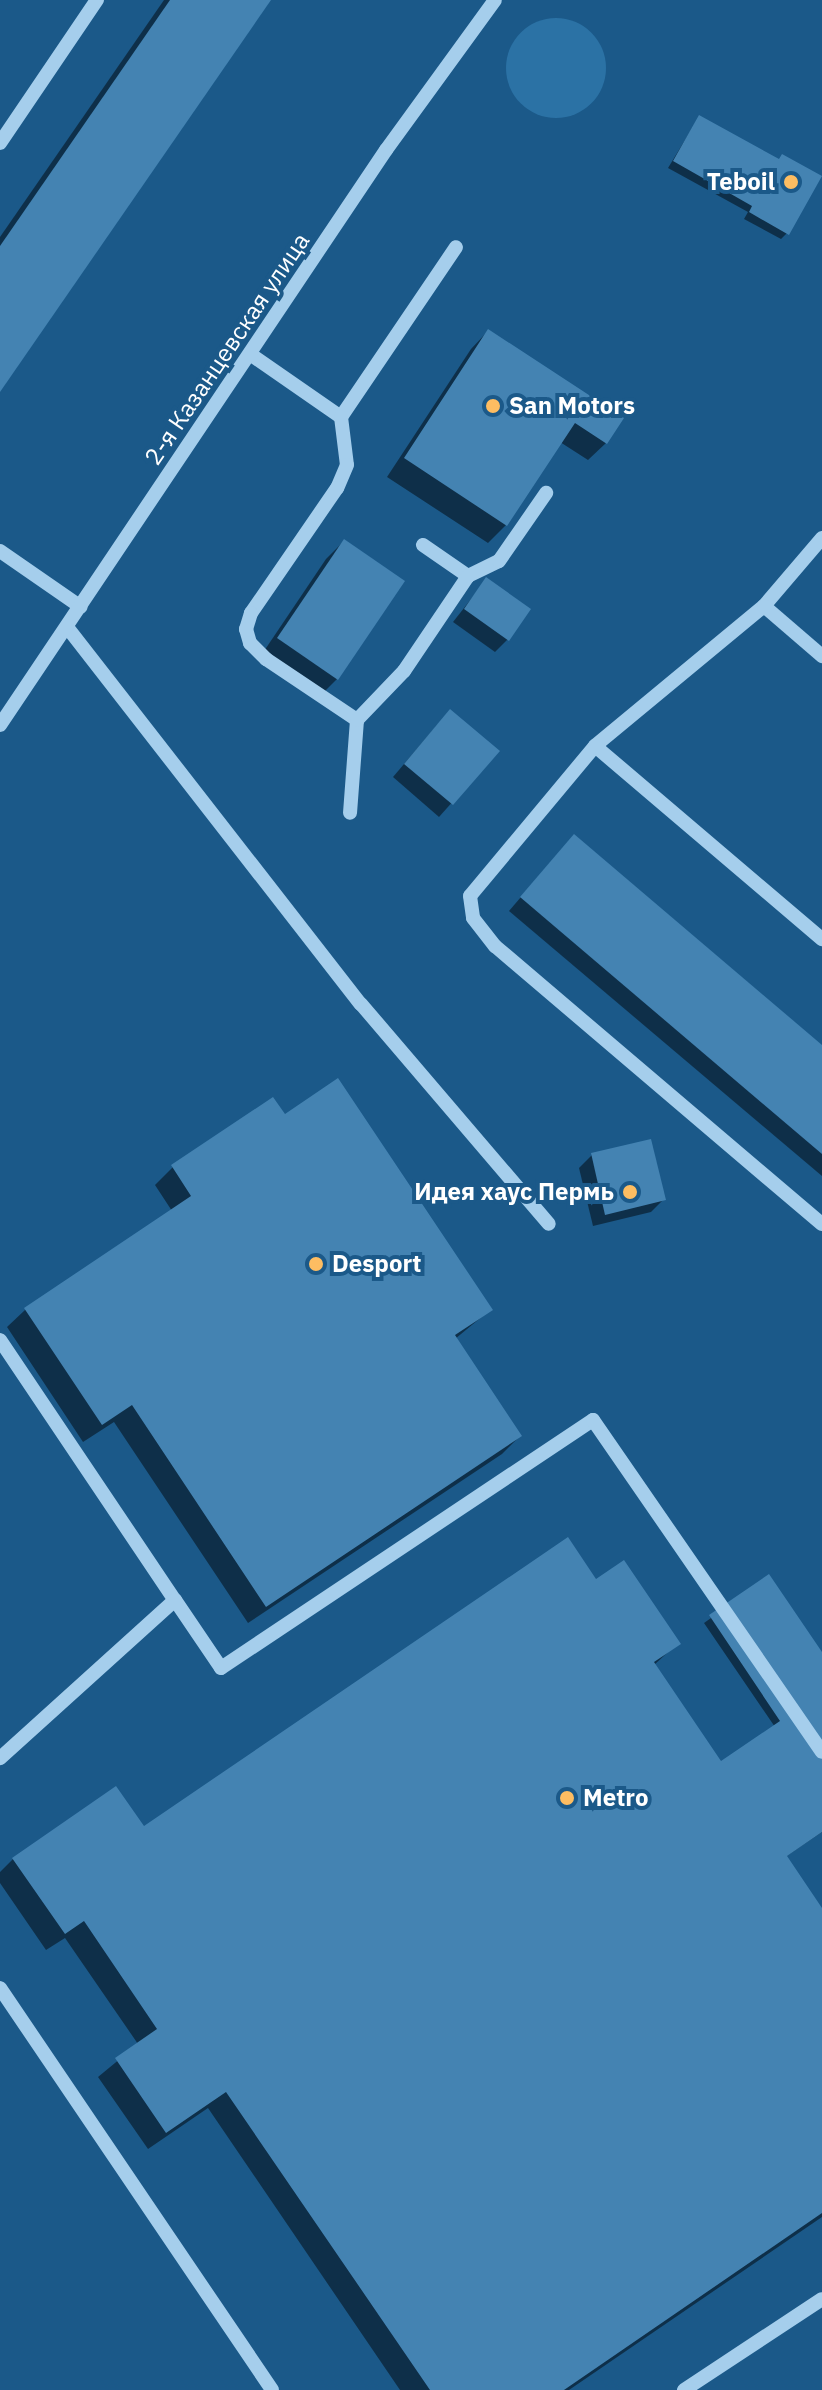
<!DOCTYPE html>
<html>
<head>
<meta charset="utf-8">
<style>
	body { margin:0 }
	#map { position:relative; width:822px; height:2390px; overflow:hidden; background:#1b5989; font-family:"IBM Plex Sans",sans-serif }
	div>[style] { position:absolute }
	.green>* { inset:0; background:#2b72a5 }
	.round { border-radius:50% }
	.shadow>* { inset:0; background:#0007 }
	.building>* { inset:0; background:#4483b2 }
	.minor>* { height:14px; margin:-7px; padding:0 7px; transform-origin:7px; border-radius:7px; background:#a5ceec }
	.dots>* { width:22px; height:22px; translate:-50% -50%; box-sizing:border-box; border:4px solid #1b5989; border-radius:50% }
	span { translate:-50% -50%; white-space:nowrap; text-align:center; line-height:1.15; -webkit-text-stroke:8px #1b5989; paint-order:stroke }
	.poi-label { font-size:24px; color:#fff; font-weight:700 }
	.right { translate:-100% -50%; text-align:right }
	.left { translate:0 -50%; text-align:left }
	.street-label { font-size:24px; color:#fff }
</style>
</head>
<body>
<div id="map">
	<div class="green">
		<div class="round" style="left:506px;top:18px;width:100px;height:100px"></div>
	</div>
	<div class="shadow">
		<div style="clip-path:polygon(164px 0,269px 0,0 388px,0 237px)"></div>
		<div style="clip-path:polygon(699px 117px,787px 233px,781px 239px,744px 219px,748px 212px,668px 168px)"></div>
		<div style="clip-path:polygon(488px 331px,606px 443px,588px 460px,560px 442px,506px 525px,488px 543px,387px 477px,471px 349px)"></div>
		<div style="clip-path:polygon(344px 541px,337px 679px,319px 697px,260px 657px,326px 559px)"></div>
		<div style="clip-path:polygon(486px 580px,508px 639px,495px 652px,453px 622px)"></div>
		<div style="clip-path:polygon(438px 724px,497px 752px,439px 817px,393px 777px)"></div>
		<div style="clip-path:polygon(562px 849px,822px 1048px,822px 1176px,509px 911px)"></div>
		<div style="clip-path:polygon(284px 1117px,490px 1310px,455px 1339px,520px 1436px,502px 1454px,248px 1623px,114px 1422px,83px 1442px,7px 1327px,25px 1310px,172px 1211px,155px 1185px,173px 1167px)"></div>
		<div style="clip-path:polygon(592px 1155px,663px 1200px,651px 1212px,593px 1226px,579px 1168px)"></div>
		<div style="clip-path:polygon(769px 1577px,822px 1655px,822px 1832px,785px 1857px,822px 1911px,822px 2217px,569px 2390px,400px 2390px,208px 2108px,148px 2149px,98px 2077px,138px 2044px,65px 1938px,46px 1950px,0 1883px,0 1872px,13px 1859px,144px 1829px,596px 1582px,678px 1643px,654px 1665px,721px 1763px,775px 1727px,704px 1623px)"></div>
	</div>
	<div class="building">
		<div style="clip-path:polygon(170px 0,271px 0,0 392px,0 246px)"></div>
		<div style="clip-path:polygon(699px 115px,779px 159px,782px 154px,822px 176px,789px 235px,749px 212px,752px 206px,673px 161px)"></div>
		<div style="clip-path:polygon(488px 329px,624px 418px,607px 444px,575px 423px,507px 526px,404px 458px)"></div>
		<div style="clip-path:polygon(344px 539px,405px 581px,338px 680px,277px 638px)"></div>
		<div style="clip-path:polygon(486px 577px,531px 609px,509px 641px,464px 609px)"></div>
		<div style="clip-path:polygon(450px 709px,500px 751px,453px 805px,404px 764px)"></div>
		<div style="clip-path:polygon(574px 834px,822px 1045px,822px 1154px,520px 897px)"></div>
		<div style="clip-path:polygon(338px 1078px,493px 1310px,455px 1335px,522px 1436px,266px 1607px,132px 1405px,102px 1425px,24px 1308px,191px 1196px,171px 1165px,273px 1097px,285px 1114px)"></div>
		<div style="clip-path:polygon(651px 1139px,666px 1200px,605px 1215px,591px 1153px)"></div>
		<div style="clip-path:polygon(568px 1537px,596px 1579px,624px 1560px,681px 1644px,654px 1662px,721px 1761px,780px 1721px,709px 1615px,769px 1574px,822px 1652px,822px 1832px,787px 1856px,822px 1908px,822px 2213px,564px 2390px,430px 2390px,226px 2092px,166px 2133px,115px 2058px,157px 2029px,84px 1921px,65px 1934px,12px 1858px,116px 1786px,144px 1826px)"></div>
	</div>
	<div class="minor">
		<div style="left:0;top:143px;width:173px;rotate:-55.9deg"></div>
		<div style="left:250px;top:354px;width:111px;rotate:34.7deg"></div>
		<div style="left:341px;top:417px;width:205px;rotate:-55.9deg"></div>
		<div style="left:341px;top:417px;width:48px;rotate:82.9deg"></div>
		<div style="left:347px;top:465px;width:25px;rotate:113deg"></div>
		<div style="left:337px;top:488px;width:152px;rotate:124.5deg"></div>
		<div style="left:251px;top:613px;width:17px;rotate:107deg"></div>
		<div style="left:246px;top:629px;width:15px;rotate:74deg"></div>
		<div style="left:250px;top:643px;width:23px;rotate:45deg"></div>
		<div style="left:266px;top:659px;width:110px;rotate:33.8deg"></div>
		<div style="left:357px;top:720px;width:93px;rotate:94.3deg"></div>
		<div style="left:822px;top:538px;width:89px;rotate:130.5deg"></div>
		<div style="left:764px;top:606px;width:219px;rotate:140.4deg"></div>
		<div style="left:595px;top:746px;width:195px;rotate:129.8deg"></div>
		<div style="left:470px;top:896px;width:22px;rotate:82deg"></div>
		<div style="left:473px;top:918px;width:36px;rotate:52deg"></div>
		<div style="left:495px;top:946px;width:429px;rotate:40.4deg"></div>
		<div style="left:423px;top:545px;width:55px;rotate:34.6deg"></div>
		<div style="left:0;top:551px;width:98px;rotate:34.7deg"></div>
		<div style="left:764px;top:606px;width:77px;rotate:40.8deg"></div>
		<div style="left:67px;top:627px;width:478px;rotate:52.1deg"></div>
		<div style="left:361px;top:1004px;width:289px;rotate:49.5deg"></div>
		<div style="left:357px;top:720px;width:68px;rotate:-46.2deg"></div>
		<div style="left:404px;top:671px;width:115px;rotate:-56deg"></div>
		<div style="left:468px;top:576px;width:34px;rotate:-26deg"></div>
		<div style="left:499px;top:561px;width:83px;rotate:-55.3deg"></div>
		<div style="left:0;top:725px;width:693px;rotate:-56.13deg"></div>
		<div style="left:386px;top:150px;width:185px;rotate:-54deg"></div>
		<div style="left:595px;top:746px;width:298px;rotate:40.4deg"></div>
		<div style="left:0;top:1340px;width:313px;rotate:56.1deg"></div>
		<div style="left:175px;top:1600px;width:236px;rotate:137.9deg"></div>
		<div style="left:175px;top:1600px;width:82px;rotate:55.9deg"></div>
		<div style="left:221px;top:1668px;width:447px;rotate:-33.7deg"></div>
		<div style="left:593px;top:1420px;width:403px;rotate:55.4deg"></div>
		<div style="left:0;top:1988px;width:485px;rotate:55.9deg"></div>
		<div style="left:684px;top:2390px;width:165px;rotate:-33.4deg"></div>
	</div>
	<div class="dots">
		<div style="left:791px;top:182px;background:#fdbd62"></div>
		<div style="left:493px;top:406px;background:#fdbd62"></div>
		<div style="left:630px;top:1192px;background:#fdbd62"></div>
		<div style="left:316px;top:1264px;background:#fdbd62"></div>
		<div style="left:567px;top:1798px;background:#fdbd62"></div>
	</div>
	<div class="poi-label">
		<span class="right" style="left:775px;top:182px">Teboil</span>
		<span class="left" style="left:509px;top:406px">San Motors</span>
		<span class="right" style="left:614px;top:1192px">Идея хаус Пермь</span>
		<span class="left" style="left:332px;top:1264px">Desport</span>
		<span class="left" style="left:583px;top:1798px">Metro</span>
	</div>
	<div class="street-label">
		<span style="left:227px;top:349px;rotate:-56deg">2-я Казанцевская улица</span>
	</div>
</div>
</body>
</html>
